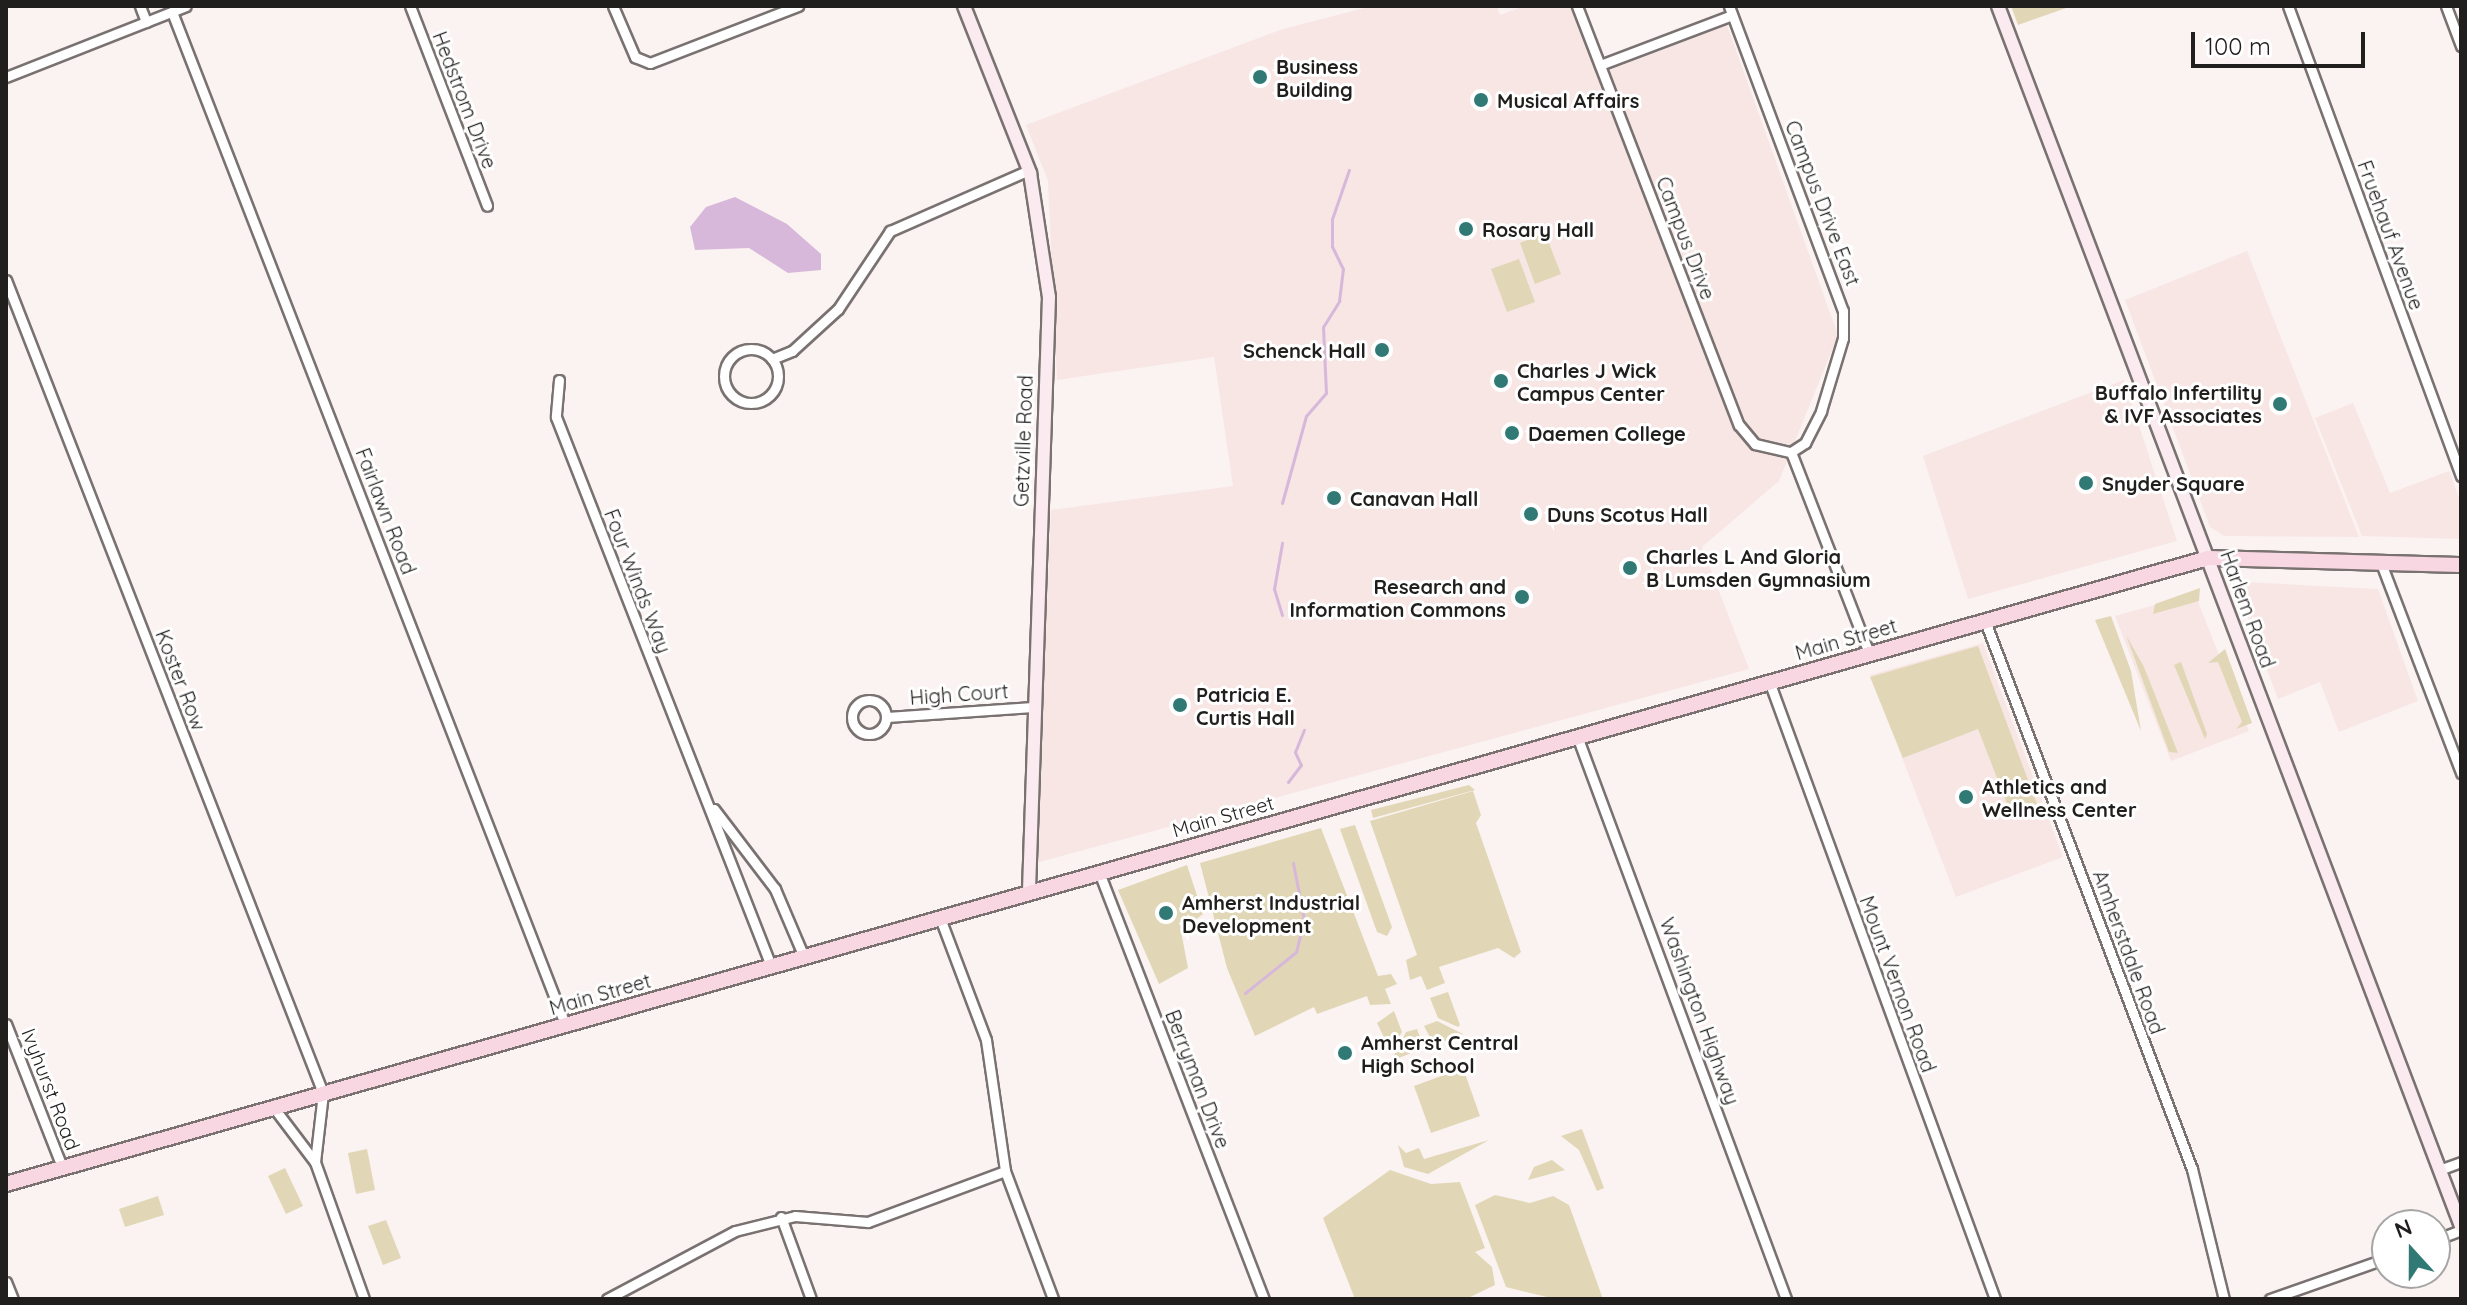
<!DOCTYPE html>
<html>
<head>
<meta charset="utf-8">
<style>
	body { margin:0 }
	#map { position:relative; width:2467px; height:1305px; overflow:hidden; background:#fbf3f2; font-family:Quicksand,sans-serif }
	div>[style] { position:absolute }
	.built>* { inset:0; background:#f7e6e4 }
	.green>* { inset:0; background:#e1d7b6 }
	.water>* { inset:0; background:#d7b8da }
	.stream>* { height:3px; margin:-1.5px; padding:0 1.5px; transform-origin:1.5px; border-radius:1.5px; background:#d7b8da }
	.roads { filter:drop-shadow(2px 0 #797271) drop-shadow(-2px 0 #797271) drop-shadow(0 2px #797271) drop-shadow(0 -2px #797271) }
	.street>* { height:9px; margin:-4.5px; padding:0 4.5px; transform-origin:4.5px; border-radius:4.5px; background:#fff }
	.street>.ring { margin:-4.5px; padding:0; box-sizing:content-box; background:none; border:9px solid #fff; border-radius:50% }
	.secondary>* { height:12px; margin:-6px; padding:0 6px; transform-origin:6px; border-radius:6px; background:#fbebf1 }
	.primary>* { height:14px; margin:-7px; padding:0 7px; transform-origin:7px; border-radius:7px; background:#f8d7e2 }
	.dots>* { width:22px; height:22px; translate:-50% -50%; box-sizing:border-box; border:4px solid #fff; border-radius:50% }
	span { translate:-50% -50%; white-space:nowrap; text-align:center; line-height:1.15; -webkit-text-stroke:6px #fff; paint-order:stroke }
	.poi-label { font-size:20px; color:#211f1e; font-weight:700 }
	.left { translate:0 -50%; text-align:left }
	.right { translate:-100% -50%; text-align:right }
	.street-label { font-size:20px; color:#211f1e }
	.frame { position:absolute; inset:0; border:8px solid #211f1e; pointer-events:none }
	.north { position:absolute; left:2371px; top:1209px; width:80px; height:80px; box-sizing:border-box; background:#fff; border:2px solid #a6a5a5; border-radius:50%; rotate:339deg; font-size:22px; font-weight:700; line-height:32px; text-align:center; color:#211f1e }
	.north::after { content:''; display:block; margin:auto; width:28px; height:36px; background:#317975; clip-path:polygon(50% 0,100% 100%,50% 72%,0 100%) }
	.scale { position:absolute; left:2191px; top:32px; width:174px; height:36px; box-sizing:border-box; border:4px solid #211f1e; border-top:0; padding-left:10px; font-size:24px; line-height:28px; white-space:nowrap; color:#211f1e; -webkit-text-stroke:6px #fff; paint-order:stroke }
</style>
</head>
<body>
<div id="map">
	<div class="built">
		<div style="clip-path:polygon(1372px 6px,1497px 6px,1500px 15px,1525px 6px,1569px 6px,1597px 75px,1727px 25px,1838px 335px,1779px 481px,1702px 547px,1749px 669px,1036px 863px,1051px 510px,1233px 486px,1214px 357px,1057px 380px,1048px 181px,1026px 125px,1283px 29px)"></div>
		<div style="clip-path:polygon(2247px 251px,2359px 537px,2224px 536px,2210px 527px,2125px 300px)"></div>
		<div style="clip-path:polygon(2124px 380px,2177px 541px,1968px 599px,1923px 456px)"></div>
		<div style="clip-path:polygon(2353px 403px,2390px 493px,2449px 471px,2461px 503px,2461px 539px,2362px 536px,2315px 418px)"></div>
		<div style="clip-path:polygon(2244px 582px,2378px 589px,2418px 701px,2339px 732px,2320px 682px,2278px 699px,2238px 593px)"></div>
		<div style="clip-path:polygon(2195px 594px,2249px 731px,2171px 761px,2115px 616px)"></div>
		<div style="clip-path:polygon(1983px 643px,2063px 857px,1956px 897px,1870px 675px)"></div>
	</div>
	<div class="green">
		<div style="clip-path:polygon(2011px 6px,2072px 6px,2018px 25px)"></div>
		<div style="clip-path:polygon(1545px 233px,1561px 274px,1535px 284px,1520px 243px)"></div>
		<div style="clip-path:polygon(1519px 259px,1535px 302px,1507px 312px,1491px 269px)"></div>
		<div style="clip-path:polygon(2200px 588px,2199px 601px,2153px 614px,2155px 604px)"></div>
		<div style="clip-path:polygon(2111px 616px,2131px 671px,2141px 731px,2095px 620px)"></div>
		<div style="clip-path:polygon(2126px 635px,2144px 667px,2178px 753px,2169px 752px)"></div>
		<div style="clip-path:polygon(1978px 646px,2037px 804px,2011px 814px,1978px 729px,1903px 758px,1870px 677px)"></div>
		<div style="clip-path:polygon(2225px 649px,2252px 723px,2236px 729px,2242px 722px,2218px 662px,2208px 663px)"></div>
		<div style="clip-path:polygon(2181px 662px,2207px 734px,2205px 739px,2174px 665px)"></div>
		<div style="clip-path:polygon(1469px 785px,1475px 790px,1373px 818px,1371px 810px)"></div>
		<div style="clip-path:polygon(1473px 791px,1481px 815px,1476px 823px,1521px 952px,1514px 958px,1498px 948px,1439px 967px,1445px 983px,1427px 990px,1421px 976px,1410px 980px,1406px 960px,1417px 955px,1370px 821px)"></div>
		<div style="clip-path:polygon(1355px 825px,1392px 927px,1387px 936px,1377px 932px,1340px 829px)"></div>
		<div style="clip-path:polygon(1321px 828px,1378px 976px,1391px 974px,1397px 984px,1385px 989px,1391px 1004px,1370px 1005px,1367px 996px,1317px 1014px,1314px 1007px,1255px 1036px,1227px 968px,1200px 863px)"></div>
		<div style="clip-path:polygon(1187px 865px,1203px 914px,1181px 931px,1188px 968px,1159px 984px,1118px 890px)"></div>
		<div style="clip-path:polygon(1448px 992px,1460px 1025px,1458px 1027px,1438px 1018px,1430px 998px)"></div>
		<div style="clip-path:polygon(1394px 1011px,1402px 1032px,1391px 1052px,1377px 1023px)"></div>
		<div style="clip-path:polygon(1437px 1021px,1463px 1034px,1434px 1045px,1424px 1026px)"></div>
		<div style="clip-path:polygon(1417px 1029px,1424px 1048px,1391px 1061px,1406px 1032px)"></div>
		<div style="clip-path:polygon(1463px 1068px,1480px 1116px,1431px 1133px,1414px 1086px)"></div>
		<div style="clip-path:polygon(1582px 1129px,1604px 1188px,1597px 1191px,1579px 1150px,1561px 1136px)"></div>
		<div style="clip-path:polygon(1489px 1140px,1428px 1174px,1404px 1167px,1398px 1145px,1406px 1153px,1419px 1148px,1424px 1159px)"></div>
		<div style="clip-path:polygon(367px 1149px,375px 1190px,356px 1194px,348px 1153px)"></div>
		<div style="clip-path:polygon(1552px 1160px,1565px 1170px,1528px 1180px,1534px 1167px)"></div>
		<div style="clip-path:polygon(285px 1168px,303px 1206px,286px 1214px,268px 1176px)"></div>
		<div style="clip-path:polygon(1390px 1170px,1431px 1184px,1460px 1182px,1485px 1248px,1475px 1252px,1492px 1267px,1495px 1285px,1466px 1299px,1355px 1299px,1323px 1218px)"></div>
		<div style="clip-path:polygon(1495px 1195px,1530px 1203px,1553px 1196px,1569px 1205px,1603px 1299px,1555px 1299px,1506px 1287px,1475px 1205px)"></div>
		<div style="clip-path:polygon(158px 1196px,164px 1215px,125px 1227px,119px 1209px)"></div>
		<div style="clip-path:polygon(386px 1220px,401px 1258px,383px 1265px,368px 1226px)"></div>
	</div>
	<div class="water">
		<div style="clip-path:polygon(735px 197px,787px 224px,821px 254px,821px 270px,788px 273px,749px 248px,695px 250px,690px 227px,706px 207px)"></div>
	</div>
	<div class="stream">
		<div style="left:1282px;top:503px;width:90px;rotate:-74.6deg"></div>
		<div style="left:1306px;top:416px;width:30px;rotate:-49deg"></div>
		<div style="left:1326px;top:393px;width:66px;rotate:-92.6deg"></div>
		<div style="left:1323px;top:327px;width:31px;rotate:-58deg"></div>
		<div style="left:1339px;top:301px;width:32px;rotate:-83deg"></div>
		<div style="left:1343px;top:269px;width:25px;rotate:-116deg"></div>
		<div style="left:1332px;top:246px;width:27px;rotate:-90deg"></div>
		<div style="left:1332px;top:219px;width:52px;rotate:-70.9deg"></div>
		<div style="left:1282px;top:615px;width:27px;rotate:-107deg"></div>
		<div style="left:1274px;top:589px;width:47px;rotate:-80.1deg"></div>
		<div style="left:1288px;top:782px;width:21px;rotate:-53deg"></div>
		<div style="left:1301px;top:765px;width:14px;rotate:-115deg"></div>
		<div style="left:1295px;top:752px;width:24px;rotate:-68deg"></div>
		<div style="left:1245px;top:993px;width:65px;rotate:-38.8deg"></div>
		<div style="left:1296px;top:952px;width:33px;rotate:-76deg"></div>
		<div style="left:1304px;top:920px;width:58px;rotate:-100.9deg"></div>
	</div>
	<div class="roads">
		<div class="street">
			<div style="left:140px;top:6px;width:17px;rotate:69deg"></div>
			<div style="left:410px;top:6px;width:214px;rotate:68.9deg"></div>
			<div style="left:613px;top:6px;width:56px;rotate:66.7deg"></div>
			<div style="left:635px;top:57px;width:16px;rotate:22deg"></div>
			<div style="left:650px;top:63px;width:159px;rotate:-21.1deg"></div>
			<div style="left:1577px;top:6px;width:449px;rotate:68.9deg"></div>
			<div style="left:1739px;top:425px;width:25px;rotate:50deg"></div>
			<div style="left:1755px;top:444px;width:37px;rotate:13deg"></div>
			<div style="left:1791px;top:452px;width:17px;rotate:-33deg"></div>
			<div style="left:1805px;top:443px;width:36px;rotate:-63deg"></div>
			<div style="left:1821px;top:411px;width:76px;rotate:-73.2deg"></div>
			<div style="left:1843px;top:338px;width:27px;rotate:-90deg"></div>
			<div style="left:1843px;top:311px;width:326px;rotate:-110.5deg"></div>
			<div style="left:2288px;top:6px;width:501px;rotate:69.79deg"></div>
			<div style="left:2446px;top:6px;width:43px;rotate:69.4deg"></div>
			<div style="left:172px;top:12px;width:1086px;rotate:68.78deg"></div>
			<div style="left:1600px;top:65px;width:141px;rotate:-20.7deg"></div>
			<div style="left:6px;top:77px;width:193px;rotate:-21.5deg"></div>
			<div style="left:6px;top:280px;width:873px;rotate:68.7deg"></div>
			<div style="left:323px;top:1093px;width:69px;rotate:96.6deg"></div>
			<div class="ring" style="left:724px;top:349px;width:45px;height:45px"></div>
			<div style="left:772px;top:359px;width:22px;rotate:-22deg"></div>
			<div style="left:792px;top:351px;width:62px;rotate:-42.4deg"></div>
			<div style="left:838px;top:309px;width:94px;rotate:-56.3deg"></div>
			<div style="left:890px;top:231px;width:152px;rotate:-23.7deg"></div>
			<div style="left:559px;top:380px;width:37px;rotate:95deg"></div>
			<div style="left:556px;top:417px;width:590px;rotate:68.61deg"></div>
			<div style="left:1791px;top:452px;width:216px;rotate:68.8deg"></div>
			<div style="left:2381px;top:563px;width:225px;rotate:69.1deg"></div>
			<div style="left:1985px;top:621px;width:586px;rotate:69.31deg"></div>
			<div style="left:2192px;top:1169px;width:134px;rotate:76.2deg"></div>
			<div style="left:1769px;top:681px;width:658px;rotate:69.91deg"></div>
			<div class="ring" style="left:852px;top:700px;width:25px;height:25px"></div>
			<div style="left:887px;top:717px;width:146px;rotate:-3.9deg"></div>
			<div style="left:1577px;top:736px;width:601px;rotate:69.63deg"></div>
			<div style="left:714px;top:809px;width:101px;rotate:52.7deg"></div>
			<div style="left:775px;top:889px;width:74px;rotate:66.9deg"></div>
			<div style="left:1099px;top:872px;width:458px;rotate:68.9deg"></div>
			<div style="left:940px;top:918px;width:130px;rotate:69.3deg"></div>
			<div style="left:986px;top:1040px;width:132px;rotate:81.7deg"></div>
			<div style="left:1005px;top:1171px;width:137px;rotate:69.4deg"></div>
			<div style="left:6px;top:1024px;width:154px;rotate:68.6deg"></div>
			<div style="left:274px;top:1108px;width:68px;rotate:52.8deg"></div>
			<div style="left:315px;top:1162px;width:145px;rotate:70.3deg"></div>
			<div style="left:2439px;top:1170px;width:23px;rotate:-20deg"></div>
			<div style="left:781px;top:1217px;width:87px;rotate:69.9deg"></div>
			<div style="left:2435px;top:1240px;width:28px;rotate:-21deg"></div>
			<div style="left:6px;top:1282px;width:18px;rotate:68deg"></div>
			<div style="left:607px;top:1299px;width:145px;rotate:-28deg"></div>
			<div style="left:735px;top:1231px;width:62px;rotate:-14deg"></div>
			<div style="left:795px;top:1216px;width:73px;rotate:4.7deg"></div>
			<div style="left:868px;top:1222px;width:146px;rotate:-20.4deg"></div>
			<div style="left:2270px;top:1299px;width:124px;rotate:-19.3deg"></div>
		</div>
		<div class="secondary">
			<div style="left:964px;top:6px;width:180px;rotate:68.4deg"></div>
			<div style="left:1030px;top:173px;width:125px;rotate:81.3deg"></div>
			<div style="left:1049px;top:297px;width:595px;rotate:91.93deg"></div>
			<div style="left:1998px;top:6px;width:1305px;rotate:69.22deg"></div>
		</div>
		<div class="primary">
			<div style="left:6px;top:1184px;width:2289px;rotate:-15.87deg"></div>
			<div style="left:2208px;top:558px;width:253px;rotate:1.6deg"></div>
		</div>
	</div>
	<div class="dots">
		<div style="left:1260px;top:77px;background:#317975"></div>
		<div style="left:1481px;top:100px;background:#317975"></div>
		<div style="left:1466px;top:229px;background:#317975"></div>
		<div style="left:1382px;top:350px;background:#317975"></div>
		<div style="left:1501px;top:381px;background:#317975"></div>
		<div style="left:2280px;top:404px;background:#317975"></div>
		<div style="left:1512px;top:433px;background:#317975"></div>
		<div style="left:2086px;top:483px;background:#317975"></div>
		<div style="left:1334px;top:498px;background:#317975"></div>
		<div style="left:1531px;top:514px;background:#317975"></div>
		<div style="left:1630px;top:568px;background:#317975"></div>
		<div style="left:1522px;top:597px;background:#317975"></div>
		<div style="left:1180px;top:705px;background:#317975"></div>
		<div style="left:1966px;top:797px;background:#317975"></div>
		<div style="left:1166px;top:913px;background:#317975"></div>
		<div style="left:1345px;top:1053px;background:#317975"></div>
	</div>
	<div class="poi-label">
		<span class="left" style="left:1276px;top:78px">Business<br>Building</span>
		<span class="left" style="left:1497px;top:100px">Musical Affairs</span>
		<span class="left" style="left:1482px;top:229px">Rosary Hall</span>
		<span class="right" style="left:1366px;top:350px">Schenck Hall</span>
		<span class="left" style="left:1517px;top:382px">Charles J Wick<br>Campus Center</span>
		<span class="right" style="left:2262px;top:404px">Buffalo Infertility<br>&amp; IVF Associates</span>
		<span class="left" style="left:1528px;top:433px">Daemen College</span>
		<span class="left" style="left:2102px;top:483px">Snyder Square</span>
		<span class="left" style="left:1350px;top:498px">Canavan Hall</span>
		<span class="left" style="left:1547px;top:514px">Duns Scotus Hall</span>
		<span class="left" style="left:1646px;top:568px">Charles L And Gloria<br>B Lumsden Gymnasium</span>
		<span class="right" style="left:1506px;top:598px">Research and<br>Information Commons</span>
		<span class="left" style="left:1196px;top:706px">Patricia E.<br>Curtis Hall</span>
		<span class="left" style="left:1982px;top:798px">Athletics and<br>Wellness Center</span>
		<span class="left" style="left:1182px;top:914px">Amherst Industrial<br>Development</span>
		<span class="left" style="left:1361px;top:1054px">Amherst Central<br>High School</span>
	</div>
	<div class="street-label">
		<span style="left:465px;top:100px;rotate:69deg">Hedstrom Drive</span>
		<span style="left:1823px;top:203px;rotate:69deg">Campus Drive East</span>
		<span style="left:2391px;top:235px;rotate:70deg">Fruehauf Avenue</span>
		<span style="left:1686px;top:238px;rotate:69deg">Campus Drive</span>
		<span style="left:1023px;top:441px;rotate:-88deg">Getzville Road</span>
		<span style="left:386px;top:511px;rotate:69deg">Fairlawn Road</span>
		<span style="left:638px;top:581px;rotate:69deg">Four Winds Way</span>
		<span style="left:2248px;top:609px;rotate:70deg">Harlem Road</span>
		<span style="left:1846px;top:639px;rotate:-16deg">Main Street</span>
		<span style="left:181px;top:680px;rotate:69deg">Koster Row</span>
		<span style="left:959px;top:694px;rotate:-4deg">High Court</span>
		<span style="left:1223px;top:816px;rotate:-16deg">Main Street</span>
		<span style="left:2129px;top:952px;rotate:70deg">Amherstdale Road</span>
		<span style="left:1898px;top:984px;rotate:70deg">Mount Vernon Road</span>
		<span style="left:600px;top:994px;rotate:-16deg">Main Street</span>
		<span style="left:1700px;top:1011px;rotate:70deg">Washington Highway</span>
		<span style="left:1198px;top:1079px;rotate:69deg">Berryman Drive</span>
		<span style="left:51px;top:1089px;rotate:69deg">Ivyhurst Road</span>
	</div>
	<div class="frame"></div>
	<div class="north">N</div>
	<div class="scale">100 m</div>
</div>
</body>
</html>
